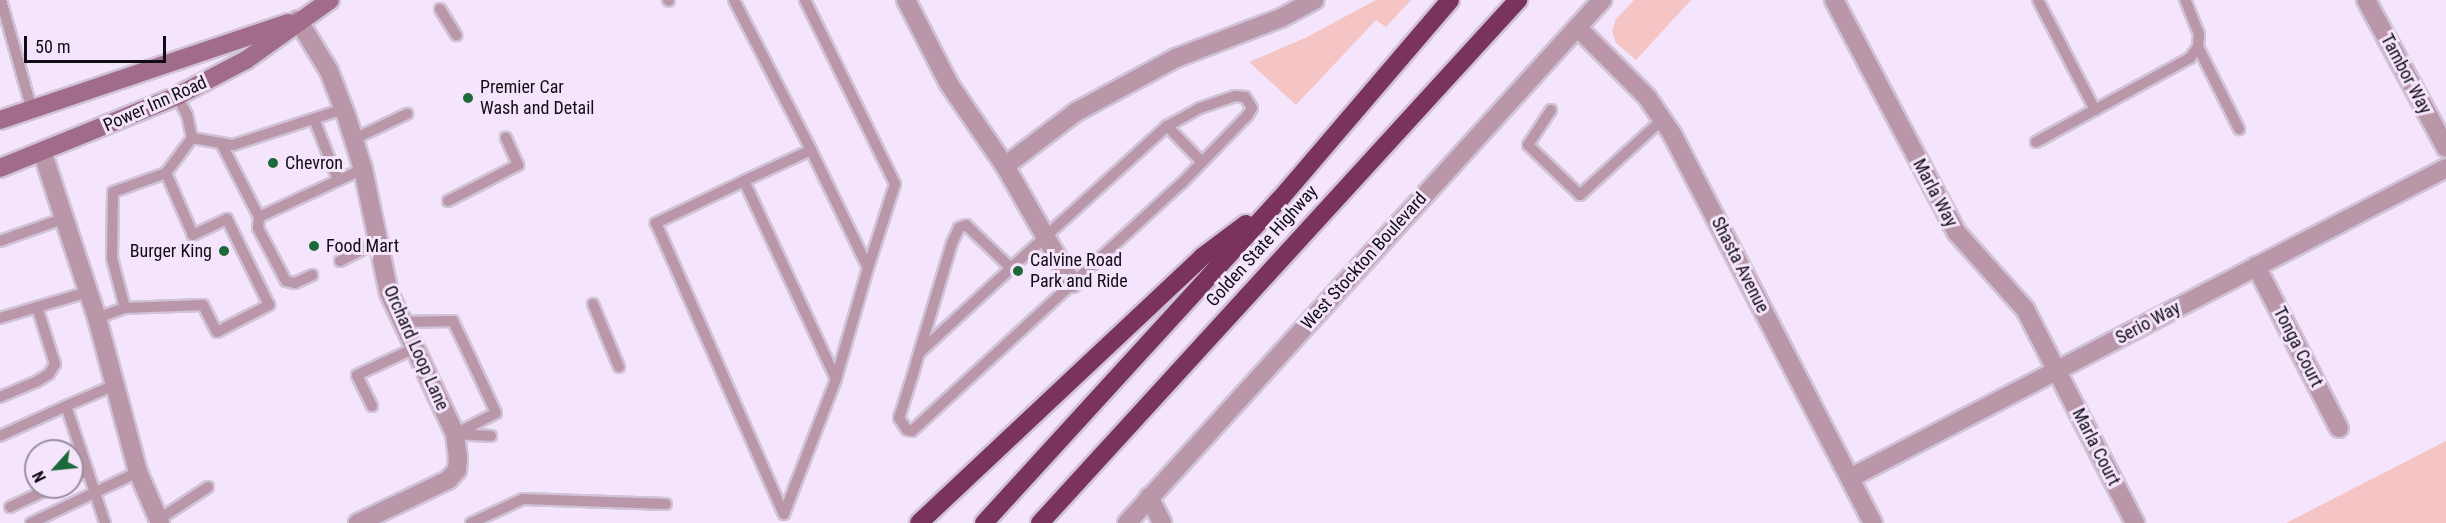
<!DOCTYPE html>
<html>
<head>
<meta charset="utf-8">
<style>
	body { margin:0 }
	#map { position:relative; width:2446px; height:523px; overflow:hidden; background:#f4e5fc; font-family:"Roboto Condensed",sans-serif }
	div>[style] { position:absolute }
	.green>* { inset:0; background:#f5c5c5 }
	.roads { filter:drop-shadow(2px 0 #d0c2d7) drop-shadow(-2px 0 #d0c2d7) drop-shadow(0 2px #d0c2d7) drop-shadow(0 -2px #d0c2d7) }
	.service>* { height:10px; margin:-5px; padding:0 5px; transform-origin:5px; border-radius:5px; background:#ba96a9 }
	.minor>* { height:18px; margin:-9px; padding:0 9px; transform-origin:9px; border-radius:9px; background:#ba96a9 }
	.tertiary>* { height:18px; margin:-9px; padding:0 9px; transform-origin:9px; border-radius:9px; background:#ba96a9 }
	.secondary>* { height:18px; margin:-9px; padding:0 9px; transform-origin:9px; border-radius:9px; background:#a06c89 }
	.motorway>* { height:18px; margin:-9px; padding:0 9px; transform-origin:9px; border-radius:9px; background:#7a335e }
	.dots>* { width:16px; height:16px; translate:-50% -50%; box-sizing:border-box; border:3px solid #f4e5fc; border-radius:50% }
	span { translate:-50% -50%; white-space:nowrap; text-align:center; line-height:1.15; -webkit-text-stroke:6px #f4e5fc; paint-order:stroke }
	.street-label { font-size:18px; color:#110d14 }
	.poi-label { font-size:18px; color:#110d14 }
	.left { translate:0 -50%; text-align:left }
	.right { translate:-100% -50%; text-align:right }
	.north { position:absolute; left:24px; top:439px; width:60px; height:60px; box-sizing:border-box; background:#f4e5fc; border:2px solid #998f9f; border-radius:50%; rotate:243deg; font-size:16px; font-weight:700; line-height:24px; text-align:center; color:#110d14 }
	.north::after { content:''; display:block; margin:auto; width:21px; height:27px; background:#1c6a3a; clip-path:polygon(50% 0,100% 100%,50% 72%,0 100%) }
	.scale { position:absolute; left:24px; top:36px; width:142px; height:27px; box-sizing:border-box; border:3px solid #110d14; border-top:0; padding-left:8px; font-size:18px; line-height:21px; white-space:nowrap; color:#110d14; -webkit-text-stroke:4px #f4e5fc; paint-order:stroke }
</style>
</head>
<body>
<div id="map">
	<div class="green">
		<div style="clip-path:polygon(1376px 0,1411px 0,1386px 27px,1376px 20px,1296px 105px,1249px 62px,1305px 38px)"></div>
		<div style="clip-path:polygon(1634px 0,1691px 0,1636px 60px,1616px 43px,1612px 31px,1616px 19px)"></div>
		<div style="clip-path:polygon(2446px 441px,2446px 523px,2286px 523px)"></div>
	</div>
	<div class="roads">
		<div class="service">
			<div style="left:1px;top:0;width:114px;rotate:74.3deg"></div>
			<div style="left:668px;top:0;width:1px;rotate:45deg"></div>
			<div style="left:734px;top:0;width:169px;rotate:62.8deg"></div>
			<div style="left:811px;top:150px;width:74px;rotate:155.2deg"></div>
			<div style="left:744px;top:181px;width:98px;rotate:154.5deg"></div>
			<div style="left:656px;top:223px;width:318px;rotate:66.3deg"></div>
			<div style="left:784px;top:514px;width:145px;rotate:-68.9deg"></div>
			<div style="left:836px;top:379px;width:218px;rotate:-114.9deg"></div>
			<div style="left:805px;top:0;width:205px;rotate:63.9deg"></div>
			<div style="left:895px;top:184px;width:88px;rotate:107.8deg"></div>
			<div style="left:2038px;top:0;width:124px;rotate:62.6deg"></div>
			<div style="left:440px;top:9px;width:31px;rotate:58deg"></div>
			<div style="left:2198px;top:47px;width:92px;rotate:63.4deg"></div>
			<div style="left:1551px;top:110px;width:42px;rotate:123.3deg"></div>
			<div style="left:1528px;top:145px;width:72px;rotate:43.9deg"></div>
			<div style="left:1580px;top:195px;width:113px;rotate:-42.5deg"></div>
			<div style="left:314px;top:119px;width:66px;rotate:68.5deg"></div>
			<div style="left:1167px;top:126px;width:50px;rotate:45.8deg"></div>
			<div style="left:192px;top:138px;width:42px;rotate:9.7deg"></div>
			<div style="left:233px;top:145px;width:117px;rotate:-18deg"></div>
			<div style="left:354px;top:139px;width:59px;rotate:-25.3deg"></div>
			<div style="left:2036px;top:142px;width:175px;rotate:-28.6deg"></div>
			<div style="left:2190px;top:58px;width:14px;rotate:-54deg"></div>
			<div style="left:2198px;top:47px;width:13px;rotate:-86deg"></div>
			<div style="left:2199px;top:34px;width:37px;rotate:-112deg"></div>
			<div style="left:221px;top:143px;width:83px;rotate:62.8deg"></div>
			<div style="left:259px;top:217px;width:115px;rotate:-24.8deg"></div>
			<div style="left:811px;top:150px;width:131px;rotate:64.2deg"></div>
			<div style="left:868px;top:268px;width:116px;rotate:106.1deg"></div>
			<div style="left:448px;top:201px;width:79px;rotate:-27.2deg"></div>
			<div style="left:518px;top:165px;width:30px;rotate:-114deg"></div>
			<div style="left:259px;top:217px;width:11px;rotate:95deg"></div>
			<div style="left:258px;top:228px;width:60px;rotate:62.2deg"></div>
			<div style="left:286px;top:281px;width:9px;rotate:13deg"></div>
			<div style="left:295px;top:283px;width:19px;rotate:-25deg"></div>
			<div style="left:0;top:241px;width:69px;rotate:-19.5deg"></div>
			<div style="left:340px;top:261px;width:42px;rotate:-27.2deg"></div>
			<div style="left:593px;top:304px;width:68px;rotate:67.6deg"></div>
			<div style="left:125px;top:308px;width:78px;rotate:-2.2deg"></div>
			<div style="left:203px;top:305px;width:30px;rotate:63deg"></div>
			<div style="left:217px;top:332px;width:59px;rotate:-27.4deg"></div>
			<div style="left:269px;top:305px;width:96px;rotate:-116deg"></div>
			<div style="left:227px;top:219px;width:38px;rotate:155deg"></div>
			<div style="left:193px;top:235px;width:68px;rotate:-113.5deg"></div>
			<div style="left:0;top:318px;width:92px;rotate:-16.5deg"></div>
			<div style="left:97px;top:318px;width:30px;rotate:-20deg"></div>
			<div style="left:125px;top:308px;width:52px;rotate:-104.6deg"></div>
			<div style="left:112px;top:258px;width:66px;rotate:-89.1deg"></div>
			<div style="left:113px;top:192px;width:56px;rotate:-19.7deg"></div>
			<div style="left:166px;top:173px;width:44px;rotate:-53.4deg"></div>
			<div style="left:192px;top:138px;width:24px;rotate:-102deg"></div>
			<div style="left:187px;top:115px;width:21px;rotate:-118deg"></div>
			<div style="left:403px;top:322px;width:50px;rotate:-1.1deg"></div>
			<div style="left:453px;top:321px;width:44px;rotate:64.6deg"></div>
			<div style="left:472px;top:361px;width:57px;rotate:65.2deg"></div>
			<div style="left:496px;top:413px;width:46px;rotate:152.9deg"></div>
			<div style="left:919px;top:353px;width:125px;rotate:-42.7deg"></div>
			<div style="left:1011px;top:268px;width:62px;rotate:-136.3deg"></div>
			<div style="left:966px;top:225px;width:8px;rotate:157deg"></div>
			<div style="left:959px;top:228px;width:17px;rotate:115deg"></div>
			<div style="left:952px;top:243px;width:115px;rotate:106.7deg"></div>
			<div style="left:919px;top:353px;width:25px;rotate:106deg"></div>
			<div style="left:912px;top:377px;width:43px;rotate:107.6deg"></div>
			<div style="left:899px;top:418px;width:14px;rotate:56deg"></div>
			<div style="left:907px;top:430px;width:5px;rotate:11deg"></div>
			<div style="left:912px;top:431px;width:365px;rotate:-42.6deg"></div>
			<div style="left:1181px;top:184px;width:95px;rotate:-45.9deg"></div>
			<div style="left:1247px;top:116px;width:9px;rotate:-58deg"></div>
			<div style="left:1252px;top:108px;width:13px;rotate:-122deg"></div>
			<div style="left:1245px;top:97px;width:10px;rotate:-174deg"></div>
			<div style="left:1235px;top:96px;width:37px;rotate:161deg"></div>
			<div style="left:1200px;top:108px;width:38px;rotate:151deg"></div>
			<div style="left:1167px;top:126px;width:211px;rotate:137.7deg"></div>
			<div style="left:0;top:397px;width:39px;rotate:-23deg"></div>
			<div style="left:36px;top:382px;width:15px;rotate:-32deg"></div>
			<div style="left:49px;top:374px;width:12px;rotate:-59deg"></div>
			<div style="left:55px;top:364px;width:60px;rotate:-107.5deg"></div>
			<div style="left:372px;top:406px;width:34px;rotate:-116deg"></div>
			<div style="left:357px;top:375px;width:64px;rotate:-25deg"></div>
			<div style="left:455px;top:434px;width:36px;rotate:3deg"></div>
			<div style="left:0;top:436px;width:72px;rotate:-24.4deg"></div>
			<div style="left:72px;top:478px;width:17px;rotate:-25deg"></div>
			<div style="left:10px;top:507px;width:47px;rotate:-24.9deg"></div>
			<div style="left:158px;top:520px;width:60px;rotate:-33.4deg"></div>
			<div style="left:31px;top:523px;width:119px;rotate:-25.5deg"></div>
			<div style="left:105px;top:523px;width:123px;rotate:-108.4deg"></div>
			<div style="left:66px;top:406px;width:53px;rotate:-23.2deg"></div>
			<div style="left:471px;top:523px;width:57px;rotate:-24.8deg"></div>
			<div style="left:523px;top:499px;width:143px;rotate:2deg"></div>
		</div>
		<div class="minor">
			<div style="left:1834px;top:0;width:263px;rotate:62.2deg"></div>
			<div style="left:1957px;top:233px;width:102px;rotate:48.2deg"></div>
			<div style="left:2025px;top:309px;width:241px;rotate:62.8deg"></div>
			<div style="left:2366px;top:0;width:168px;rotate:61.6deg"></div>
			<div style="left:298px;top:20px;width:60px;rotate:58.7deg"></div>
			<div style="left:329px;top:71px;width:50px;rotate:69deg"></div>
			<div style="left:347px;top:118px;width:53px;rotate:72.6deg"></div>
			<div style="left:363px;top:169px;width:127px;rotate:78.2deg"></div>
			<div style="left:389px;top:293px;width:156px;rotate:64.9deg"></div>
			<div style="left:455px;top:434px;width:23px;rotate:83deg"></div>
			<div style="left:458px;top:457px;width:13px;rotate:94deg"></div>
			<div style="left:457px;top:470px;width:13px;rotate:132deg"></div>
			<div style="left:448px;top:480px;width:100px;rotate:154.5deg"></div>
			<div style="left:1577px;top:27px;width:99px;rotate:45deg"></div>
			<div style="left:1647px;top:97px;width:45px;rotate:56deg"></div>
			<div style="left:1672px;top:134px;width:438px;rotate:62.7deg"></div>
			<div style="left:42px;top:151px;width:176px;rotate:71.8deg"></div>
			<div style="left:97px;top:318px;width:159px;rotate:75.1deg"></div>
			<div style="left:138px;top:472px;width:56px;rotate:66.7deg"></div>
			<div style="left:1005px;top:166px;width:135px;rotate:60.2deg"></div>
			<div style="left:2256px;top:266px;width:182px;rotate:62.9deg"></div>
			<div style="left:1850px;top:478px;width:672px;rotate:-27.48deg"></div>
			<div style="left:1149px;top:497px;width:29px;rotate:63deg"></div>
		</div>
		<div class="tertiary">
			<div style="left:906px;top:0;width:94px;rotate:62.9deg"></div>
			<div style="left:949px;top:84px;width:99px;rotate:55.7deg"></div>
			<div style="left:1005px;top:166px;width:89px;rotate:-37.3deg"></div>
			<div style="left:1076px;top:112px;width:114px;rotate:-28.4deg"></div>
			<div style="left:1176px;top:58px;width:112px;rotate:-20.9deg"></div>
			<div style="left:1281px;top:18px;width:38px;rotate:-28deg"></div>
			<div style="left:1127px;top:523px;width:707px;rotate:-47.75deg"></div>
		</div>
		<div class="secondary">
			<div style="left:0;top:120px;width:304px;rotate:-18.6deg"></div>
			<div style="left:0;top:168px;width:191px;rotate:-22.1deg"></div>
			<div style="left:177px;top:96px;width:78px;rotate:-27.6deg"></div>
			<div style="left:246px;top:60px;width:103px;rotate:-35.5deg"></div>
		</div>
		<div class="motorway">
			<div style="left:919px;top:523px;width:388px;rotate:-43.2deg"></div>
			<div style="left:1202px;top:257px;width:55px;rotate:-36.9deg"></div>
			<div style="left:984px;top:523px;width:440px;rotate:-47.6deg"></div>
			<div style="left:1281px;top:198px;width:260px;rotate:-49.5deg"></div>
			<div style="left:1040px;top:523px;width:709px;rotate:-47.57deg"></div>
		</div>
	</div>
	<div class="dots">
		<div style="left:468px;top:98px;background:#1c6a3a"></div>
		<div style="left:273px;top:163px;background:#1c6a3a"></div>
		<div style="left:314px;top:246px;background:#1c6a3a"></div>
		<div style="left:224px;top:251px;background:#1c6a3a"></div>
		<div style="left:1018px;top:271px;background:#1c6a3a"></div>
	</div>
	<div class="street-label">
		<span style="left:2406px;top:74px;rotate:62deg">Tambor Way</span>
		<span style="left:155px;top:104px;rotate:-24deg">Power Inn Road</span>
		<span style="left:1935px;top:193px;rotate:62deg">Marla Way</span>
		<span style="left:1262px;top:246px;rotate:-48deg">Golden State Highway</span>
		<span style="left:1364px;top:261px;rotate:-48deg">West Stockton Boulevard</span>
		<span style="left:1740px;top:265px;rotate:63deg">Shasta Avenue</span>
		<span style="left:2148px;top:323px;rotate:-28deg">Serio Way</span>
		<span style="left:2298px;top:347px;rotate:63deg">Tonga Court</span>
		<span style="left:416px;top:348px;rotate:66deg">Orchard Loop Lane</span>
		<span style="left:2096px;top:447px;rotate:63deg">Marla Court</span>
	</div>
	<div class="poi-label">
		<span class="left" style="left:480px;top:98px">Premier Car<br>Wash and Detail</span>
		<span class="left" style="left:285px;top:163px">Chevron</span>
		<span class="left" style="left:326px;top:246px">Food Mart</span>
		<span class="right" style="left:212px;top:251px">Burger King</span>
		<span class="left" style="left:1030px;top:271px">Calvine Road<br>Park and Ride</span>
	</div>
	<div class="north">N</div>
	<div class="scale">50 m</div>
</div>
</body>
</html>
